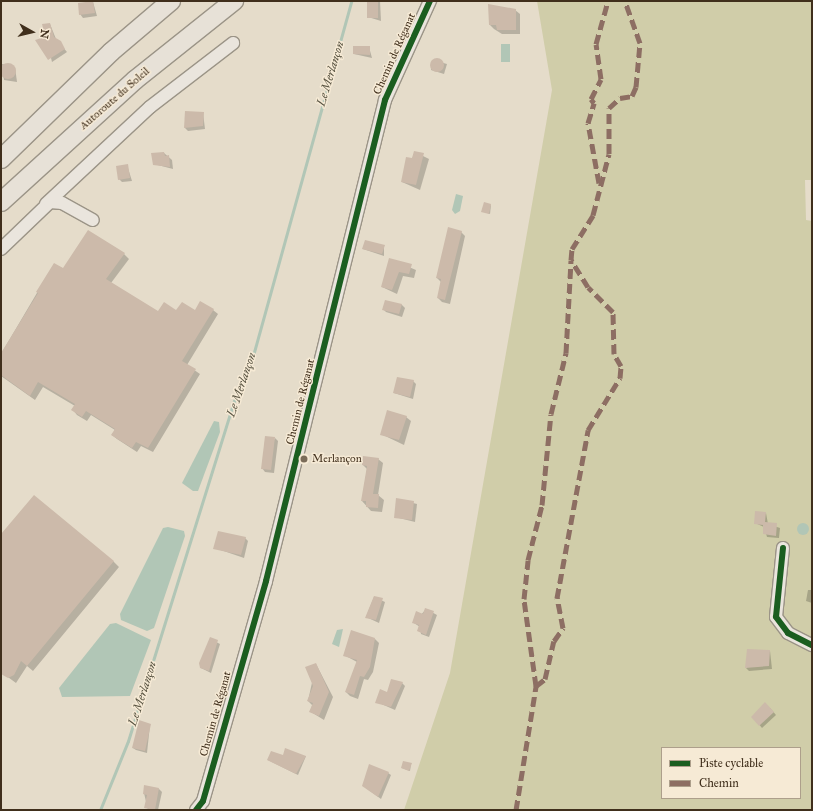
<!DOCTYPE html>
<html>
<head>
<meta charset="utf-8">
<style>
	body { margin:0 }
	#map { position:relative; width:813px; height:811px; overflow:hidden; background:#e5dcca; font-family:"IM FELL Great Primer",serif }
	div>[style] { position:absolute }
	.green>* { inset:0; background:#d0cda9 }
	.water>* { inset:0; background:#b1c6b6 }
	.round { border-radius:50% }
	.shadow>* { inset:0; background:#0003 }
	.stream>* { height:3px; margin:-1.5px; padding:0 1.5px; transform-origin:1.5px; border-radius:1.5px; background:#b1c6b6 }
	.building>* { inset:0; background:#ccbaaa }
	.roads { filter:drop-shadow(1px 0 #9b9487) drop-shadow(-1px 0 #9b9487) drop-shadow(0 1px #9b9487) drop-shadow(0 -1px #9b9487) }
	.minor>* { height:12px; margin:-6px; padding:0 6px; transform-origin:6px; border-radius:6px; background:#eae5dd }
	.highway>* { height:18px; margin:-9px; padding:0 9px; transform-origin:9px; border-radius:9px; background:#e7e1d7 }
	.quiet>* { height:5px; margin-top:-2.5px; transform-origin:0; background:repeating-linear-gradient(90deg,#8d6e63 0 10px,transparent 0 15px) }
	.cycleway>* { height:6px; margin:-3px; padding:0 3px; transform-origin:3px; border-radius:3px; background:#1b5e20 }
	.dots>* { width:11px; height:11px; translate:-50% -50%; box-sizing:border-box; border:2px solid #f6ead5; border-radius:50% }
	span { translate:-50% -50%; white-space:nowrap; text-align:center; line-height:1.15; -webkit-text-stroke:3px #f6ead5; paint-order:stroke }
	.street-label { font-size:11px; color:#402f1c }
	.poi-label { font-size:11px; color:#402f1c }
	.left { translate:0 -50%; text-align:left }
	.water-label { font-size:12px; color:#575240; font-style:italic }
	.frame { position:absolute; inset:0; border:2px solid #402f1c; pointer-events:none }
	.legend { position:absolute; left:661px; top:747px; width:140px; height:52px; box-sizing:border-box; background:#f6ead5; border:1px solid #ad9f8b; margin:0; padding:5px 7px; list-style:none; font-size:12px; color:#402f1c }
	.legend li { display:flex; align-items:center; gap:8px; height:20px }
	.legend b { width:20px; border:1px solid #ad9f8b }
	.north { position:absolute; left:12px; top:12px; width:40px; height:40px; -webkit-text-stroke:3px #f6ead5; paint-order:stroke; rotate:98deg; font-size:11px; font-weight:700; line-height:16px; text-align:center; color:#402f1c }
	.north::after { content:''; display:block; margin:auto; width:14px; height:18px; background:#402f1c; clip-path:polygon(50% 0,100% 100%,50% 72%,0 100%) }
</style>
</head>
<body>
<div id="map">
	<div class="green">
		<div style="clip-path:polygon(evenodd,537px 1px,812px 1px,812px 180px,805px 180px,806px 220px,812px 221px,812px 810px,404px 810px,450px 673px,552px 90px,537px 1px,662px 748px,800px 748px,800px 798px,662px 798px,662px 748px)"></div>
	</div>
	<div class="water">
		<div style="clip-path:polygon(501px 44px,510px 44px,510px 62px,501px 62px)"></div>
		<div style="clip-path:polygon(456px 194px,463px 196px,460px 211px,455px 214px,452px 210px)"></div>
		<div style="clip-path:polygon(214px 421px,219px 422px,220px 432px,198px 491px,193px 491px,182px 483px)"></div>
		<div class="round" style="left:797px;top:523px;width:12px;height:12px"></div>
		<div style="clip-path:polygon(168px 527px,184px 531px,185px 536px,154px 628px,147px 631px,121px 620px,120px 614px,163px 528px)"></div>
		<div style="clip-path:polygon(116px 623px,151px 640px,130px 696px,62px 697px,59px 688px,110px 624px)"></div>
		<div style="clip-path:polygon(343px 629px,339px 647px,332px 644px,337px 630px)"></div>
	</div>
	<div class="shadow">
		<div style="clip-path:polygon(368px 1px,380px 1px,381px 21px,368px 17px)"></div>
		<div style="clip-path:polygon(93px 2px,97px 16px,83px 18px,80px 14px)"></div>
		<div style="clip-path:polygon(489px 5px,515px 10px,520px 14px,520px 34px,502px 34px,494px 29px,490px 25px)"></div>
		<div style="clip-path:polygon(50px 24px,56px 39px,67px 52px,52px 62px,46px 38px)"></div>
		<div style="clip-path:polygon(369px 47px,372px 58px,354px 54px)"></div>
		<div style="clip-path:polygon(432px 60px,447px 64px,444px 74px,431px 70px)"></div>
		<div style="clip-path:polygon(2px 64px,15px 67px,17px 82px,4px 80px)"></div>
		<div style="clip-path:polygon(186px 112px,203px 113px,205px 129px,188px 131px,185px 128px)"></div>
		<div style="clip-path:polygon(415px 152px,429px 159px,420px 190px,402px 182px)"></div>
		<div style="clip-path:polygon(164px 153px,172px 160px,173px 169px,154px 164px)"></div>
		<div style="clip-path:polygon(127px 165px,132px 181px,122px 182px,119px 179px)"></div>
		<div style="clip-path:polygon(491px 205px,490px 214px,482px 211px)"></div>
		<div style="clip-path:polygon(461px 232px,465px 236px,450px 304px,442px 302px,438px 298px,441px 282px,437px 278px)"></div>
		<div style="clip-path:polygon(384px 246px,384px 256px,363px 249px)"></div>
		<div style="clip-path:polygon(124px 254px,129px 259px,111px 283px,158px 312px,213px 310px,218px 314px,187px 365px,200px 374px,153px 452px,141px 446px,137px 452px,117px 439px,112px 435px,115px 430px,91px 415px,87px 421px,77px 415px,73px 410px,75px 406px,43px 387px,35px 400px,1px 376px,1px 354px,54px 264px,64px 269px)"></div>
		<div style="clip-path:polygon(390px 259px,416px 270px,414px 278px,403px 276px,397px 294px,382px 287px)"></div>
		<div style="clip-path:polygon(386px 301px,402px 305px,405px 308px,402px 317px,386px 312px,383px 309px)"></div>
		<div style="clip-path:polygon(413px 381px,416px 384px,413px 399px,394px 393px)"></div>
		<div style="clip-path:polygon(406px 417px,411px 421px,404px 445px,381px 434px)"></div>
		<div style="clip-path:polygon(275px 438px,278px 441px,274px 473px,265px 472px,262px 468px)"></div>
		<div style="clip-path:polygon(378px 459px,383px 463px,378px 495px,384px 500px,382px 512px,371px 511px,362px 501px,367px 469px,363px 465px)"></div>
		<div style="clip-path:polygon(397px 499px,417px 504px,415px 522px,395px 517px)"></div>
		<div style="clip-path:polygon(766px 513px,768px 524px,780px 528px,779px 538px,767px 537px,764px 527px,755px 523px)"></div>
		<div style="clip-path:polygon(1px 536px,113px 561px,119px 567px,33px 671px,27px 666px,16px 683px,1px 672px)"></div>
		<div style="clip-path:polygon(245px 538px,248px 541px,244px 558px,215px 548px)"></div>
		<div style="clip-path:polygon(808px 590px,812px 590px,812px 603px,806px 601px)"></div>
		<div style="clip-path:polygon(374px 597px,385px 602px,379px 623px,366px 617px)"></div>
		<div style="clip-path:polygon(426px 609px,437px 615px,429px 637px,421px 634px,420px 627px,414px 623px)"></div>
		<div style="clip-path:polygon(210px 639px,220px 644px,211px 673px,201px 668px)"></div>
		<div style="clip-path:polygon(375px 639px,379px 643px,373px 672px,368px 680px,364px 679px,358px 699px,350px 696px,346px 692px,357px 662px,344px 655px)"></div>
		<div style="clip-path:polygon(770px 651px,772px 669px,749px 671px,746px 668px)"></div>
		<div style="clip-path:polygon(316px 664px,333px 697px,324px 720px,311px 712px,312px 705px,308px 701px)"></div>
		<div style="clip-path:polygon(402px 683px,405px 686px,395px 710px,377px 702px)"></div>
		<div style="clip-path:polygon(770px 708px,776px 715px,762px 728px,753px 717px)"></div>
		<div style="clip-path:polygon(150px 725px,147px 753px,136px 750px,133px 748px)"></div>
		<div style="clip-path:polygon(306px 756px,298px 775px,268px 760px)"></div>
		<div style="clip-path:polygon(411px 764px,410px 771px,402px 768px)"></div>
		<div style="clip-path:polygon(388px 773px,391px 775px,381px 799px,366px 788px)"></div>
		<div style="clip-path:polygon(159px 789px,162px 792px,158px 810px,148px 810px,144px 793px)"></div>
	</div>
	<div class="stream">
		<div style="left:100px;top:810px;width:74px;rotate:-67.9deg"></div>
		<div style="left:128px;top:741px;width:356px;rotate:-72.7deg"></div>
		<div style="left:234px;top:401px;width:34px;rotate:-64deg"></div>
		<div style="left:249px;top:370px;width:383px;rotate:-74.5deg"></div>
	</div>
	<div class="building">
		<div style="clip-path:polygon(93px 1px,95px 13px,79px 15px,78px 3px)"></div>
		<div style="clip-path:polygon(367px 1px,378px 1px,378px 18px,367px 18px)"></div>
		<div style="clip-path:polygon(488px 4px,516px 9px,516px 30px,497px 30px,496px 25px,489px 25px)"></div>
		<div style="clip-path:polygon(50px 23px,54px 37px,61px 41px,65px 49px,48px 60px,35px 40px,45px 37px,42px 24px)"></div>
		<div style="clip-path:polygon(353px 46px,370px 46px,370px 55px,353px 54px)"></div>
		<div class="round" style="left:430px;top:58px;width:14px;height:14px"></div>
		<div class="round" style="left:0;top:63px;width:16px;height:16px"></div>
		<div style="clip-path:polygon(185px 111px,204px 112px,203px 126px,184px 128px)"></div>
		<div style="clip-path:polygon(414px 151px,424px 153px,416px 185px,401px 182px,406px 157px,412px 158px)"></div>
		<div style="clip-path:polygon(164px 152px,165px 156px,169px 155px,170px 167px,153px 165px,151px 153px)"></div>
		<div style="clip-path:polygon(128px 164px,130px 178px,118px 180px,116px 166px)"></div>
		<div style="clip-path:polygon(484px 202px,491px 204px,489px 214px,481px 212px)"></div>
		<div style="clip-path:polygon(448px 227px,462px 231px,445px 300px,437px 298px,441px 279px,436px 278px)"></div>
		<div style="clip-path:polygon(88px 230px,125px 253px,106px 279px,158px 311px,164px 302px,176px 310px,182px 302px,195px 310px,200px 301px,214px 309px,182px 361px,196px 369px,148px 448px,136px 442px,132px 448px,111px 435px,115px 429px,86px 411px,82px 417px,71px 410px,75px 404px,38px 382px,30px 396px,1px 375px,1px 353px,38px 293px,36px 292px,54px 263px,63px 268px)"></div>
		<div style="clip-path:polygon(365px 240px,385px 245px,382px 254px,362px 249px)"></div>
		<div style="clip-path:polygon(389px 258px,412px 264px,409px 274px,399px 272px,392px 290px,381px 287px)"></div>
		<div style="clip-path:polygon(385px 300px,402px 304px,399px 314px,382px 310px)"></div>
		<div style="clip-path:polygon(397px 377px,414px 380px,410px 397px,393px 393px)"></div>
		<div style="clip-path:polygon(387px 410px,407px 416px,399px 440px,380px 435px)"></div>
		<div style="clip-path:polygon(265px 436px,275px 437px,271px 470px,261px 469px)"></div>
		<div style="clip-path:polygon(363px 456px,379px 458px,373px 494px,379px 494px,378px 508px,366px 507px,366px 501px,361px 501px,367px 466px,362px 465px)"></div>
		<div style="clip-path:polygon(34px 495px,114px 561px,27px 666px,21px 661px,14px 675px,8px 678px,1px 674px,1px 534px)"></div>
		<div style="clip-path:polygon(396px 498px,414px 501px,412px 520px,394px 518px)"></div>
		<div style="clip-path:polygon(755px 511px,766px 512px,765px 522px,777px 523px,776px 536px,763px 534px,763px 525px,754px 524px)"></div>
		<div style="clip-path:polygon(218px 531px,246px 537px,241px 555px,213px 549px)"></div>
		<div style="clip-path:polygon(374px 596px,383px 598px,376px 620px,365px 618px)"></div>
		<div style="clip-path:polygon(425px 608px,434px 611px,426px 635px,417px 631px,419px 625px,412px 623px,416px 611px,423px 614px)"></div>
		<div style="clip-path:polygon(351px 630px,375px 638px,370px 667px,364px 677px,360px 676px,354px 695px,345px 692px,357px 660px,343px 656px)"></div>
		<div style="clip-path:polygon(210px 637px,218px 640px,209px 671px,200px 668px,199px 663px)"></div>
		<div style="clip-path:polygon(747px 649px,770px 650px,769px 666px,745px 668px)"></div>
		<div style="clip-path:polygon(316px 663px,329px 692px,319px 716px,309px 712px,313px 703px,307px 701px,313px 686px,305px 667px)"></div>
		<div style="clip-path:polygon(391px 679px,403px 682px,391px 707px,375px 703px,380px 689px,387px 692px)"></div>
		<div style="clip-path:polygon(765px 702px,774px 712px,759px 726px,751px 717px)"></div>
		<div style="clip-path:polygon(139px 720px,151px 724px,145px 751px,132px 748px)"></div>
		<div style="clip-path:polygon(285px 748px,306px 756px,296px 774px,267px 760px,271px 751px,283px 755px)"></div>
		<div style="clip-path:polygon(403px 761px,412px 763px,409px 771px,401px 768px)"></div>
		<div style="clip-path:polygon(369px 764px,389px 772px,378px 797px,362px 786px)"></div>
		<div style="clip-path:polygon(144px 785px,159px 788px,155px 810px,144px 808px,147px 795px,143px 794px)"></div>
	</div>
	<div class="roads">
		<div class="minor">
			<div style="left:46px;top:204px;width:142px;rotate:-43deg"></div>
			<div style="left:150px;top:107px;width:105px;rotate:-37.6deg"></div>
			<div style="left:1px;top:249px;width:68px;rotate:-43.8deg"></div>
			<div style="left:50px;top:202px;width:12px;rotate:5deg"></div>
			<div style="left:62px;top:203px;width:35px;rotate:29deg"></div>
			<div style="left:783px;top:548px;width:69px;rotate:95.8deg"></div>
			<div style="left:776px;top:617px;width:20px;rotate:53deg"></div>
			<div style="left:788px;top:633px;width:27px;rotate:27deg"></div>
			<div style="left:196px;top:810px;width:11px;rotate:-52deg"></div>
			<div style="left:203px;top:801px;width:229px;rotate:-74deg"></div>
			<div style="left:266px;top:581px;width:496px;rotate:-76.1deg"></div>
			<div style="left:385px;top:100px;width:109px;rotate:-65.6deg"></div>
		</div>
		<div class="highway">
			<div style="left:1px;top:159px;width:153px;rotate:-44.2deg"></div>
			<div style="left:111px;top:52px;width:79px;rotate:-40.4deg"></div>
			<div style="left:1px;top:202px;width:181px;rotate:-42.3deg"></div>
			<div style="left:135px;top:80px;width:127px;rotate:-38.6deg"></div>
		</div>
	</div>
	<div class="quiet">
		<div style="left:599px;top:183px;width:61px;rotate:-100.4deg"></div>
		<div style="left:588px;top:123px;width:21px;rotate:-73deg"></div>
		<div style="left:594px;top:103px;width:5px;rotate:-127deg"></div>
		<div style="left:591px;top:99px;width:22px;rotate:-63deg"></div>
		<div style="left:601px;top:79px;width:35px;rotate:-98deg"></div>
		<div style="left:596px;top:44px;width:45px;rotate:-74.4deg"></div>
		<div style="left:536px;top:686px;width:88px;rotate:-97.9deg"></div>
		<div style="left:524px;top:599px;width:39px;rotate:-84deg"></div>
		<div style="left:528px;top:560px;width:57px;rotate:-75.7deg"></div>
		<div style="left:542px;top:505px;width:91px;rotate:-84.4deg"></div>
		<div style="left:551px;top:414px;width:63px;rotate:-76.2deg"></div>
		<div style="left:566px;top:353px;width:93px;rotate:-86.9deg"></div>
		<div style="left:516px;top:810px;width:126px;rotate:-80.8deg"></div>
		<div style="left:536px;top:686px;width:11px;rotate:-38deg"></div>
		<div style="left:545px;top:679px;width:39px;rotate:-77deg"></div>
		<div style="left:554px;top:641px;width:16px;rotate:-55deg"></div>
		<div style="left:563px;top:628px;width:31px;rotate:-101deg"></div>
		<div style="left:557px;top:598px;width:171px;rotate:-79.5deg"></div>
		<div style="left:588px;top:430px;width:61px;rotate:-58.4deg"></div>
		<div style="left:620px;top:378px;width:12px;rotate:-85deg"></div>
		<div style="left:621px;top:366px;width:14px;rotate:-120deg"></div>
		<div style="left:614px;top:354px;width:42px;rotate:-91.4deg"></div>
		<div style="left:613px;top:312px;width:35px;rotate:-135deg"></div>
		<div style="left:588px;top:287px;width:32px;rotate:-122deg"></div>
		<div style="left:571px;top:260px;width:11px;rotate:-85deg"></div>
		<div style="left:572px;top:249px;width:40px;rotate:-58deg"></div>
		<div style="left:593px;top:215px;width:63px;rotate:-75.3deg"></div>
		<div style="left:609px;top:154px;width:46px;rotate:-90deg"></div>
		<div style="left:609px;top:108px;width:15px;rotate:-42deg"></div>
		<div style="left:620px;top:98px;width:12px;rotate:-9deg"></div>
		<div style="left:632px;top:96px;width:10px;rotate:-66deg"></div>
		<div style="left:636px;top:87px;width:44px;rotate:-84.8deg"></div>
		<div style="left:640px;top:43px;width:45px;rotate:-109.7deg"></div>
	</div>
	<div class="cycleway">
		<div style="left:783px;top:548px;width:69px;rotate:95.8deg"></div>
		<div style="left:776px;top:617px;width:20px;rotate:53deg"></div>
		<div style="left:788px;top:633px;width:27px;rotate:27deg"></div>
		<div style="left:196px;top:810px;width:11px;rotate:-52deg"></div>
		<div style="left:203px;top:801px;width:229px;rotate:-74deg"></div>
		<div style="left:266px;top:581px;width:496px;rotate:-76.1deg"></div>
		<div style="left:385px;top:100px;width:109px;rotate:-65.6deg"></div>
	</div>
	<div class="dots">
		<div style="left:304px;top:459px;background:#7a6c59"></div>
	</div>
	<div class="street-label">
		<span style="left:395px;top:54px;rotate:-66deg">Chemin de Réganat</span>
		<span style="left:115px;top:99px;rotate:-41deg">Autoroute du Soleil</span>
		<span style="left:301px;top:402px;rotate:-76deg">Chemin de Réganat</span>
		<span style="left:216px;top:714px;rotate:-74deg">Chemin de Réganat</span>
	</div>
	<div class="poi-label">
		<span class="left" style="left:312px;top:459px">Merlançon</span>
	</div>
	<div class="water-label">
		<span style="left:331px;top:74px;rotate:-73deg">Le Merlançon</span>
		<span style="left:242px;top:385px;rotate:-71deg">Le Merlançon</span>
		<span style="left:143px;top:694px;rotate:-72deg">Le Merlançon</span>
	</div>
	<div class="frame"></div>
	<ul class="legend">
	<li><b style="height:5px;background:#1b5e20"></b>Piste cyclable</li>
	<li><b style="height:5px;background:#8d6e63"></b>Chemin</li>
	</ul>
	<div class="north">N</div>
</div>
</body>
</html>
